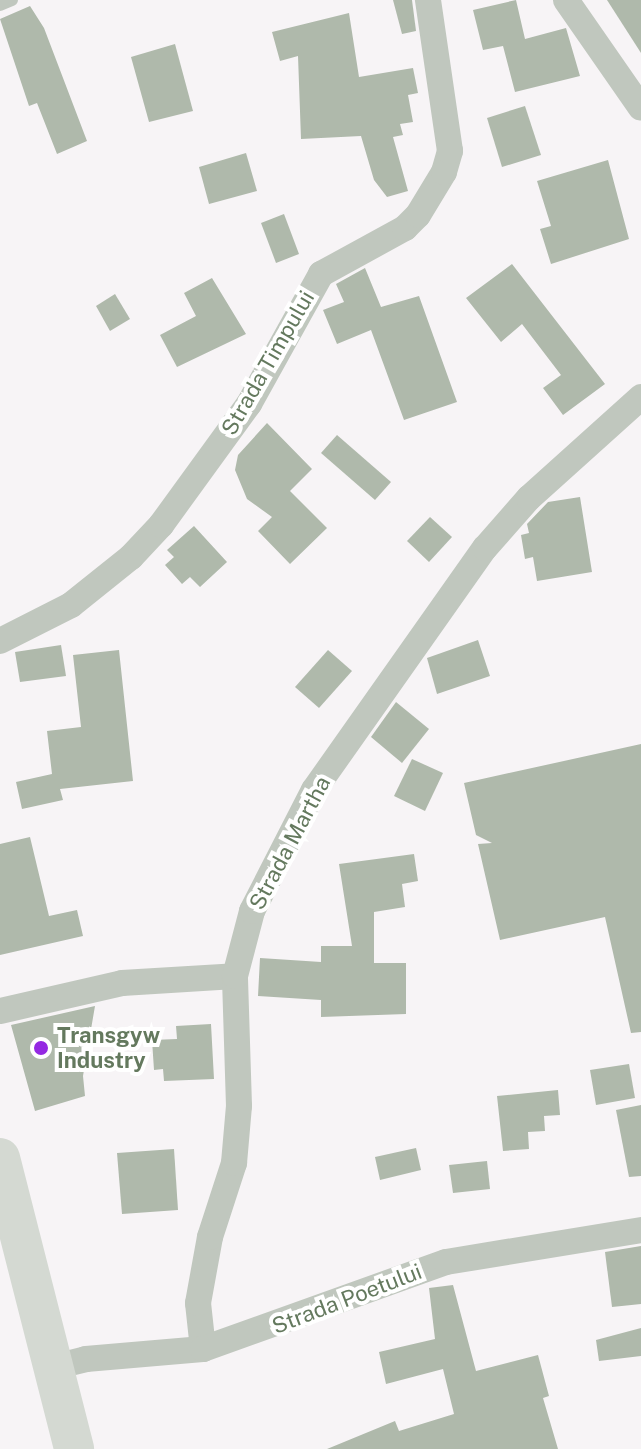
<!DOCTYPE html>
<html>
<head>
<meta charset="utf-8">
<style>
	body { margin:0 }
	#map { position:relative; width:641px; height:1449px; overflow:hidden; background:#f7f4f6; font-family:"Public Sans",sans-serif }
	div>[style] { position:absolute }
	.building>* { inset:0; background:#afb9ab }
	.service>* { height:12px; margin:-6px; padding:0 6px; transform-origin:6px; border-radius:6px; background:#c0c7be }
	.minor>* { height:26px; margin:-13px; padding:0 13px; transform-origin:13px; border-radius:13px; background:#c0c7be }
	.primary>* { height:40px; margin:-20px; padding:0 20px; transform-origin:20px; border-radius:20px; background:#d4d9d2 }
	.dots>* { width:22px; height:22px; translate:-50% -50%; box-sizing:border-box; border:4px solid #fff; border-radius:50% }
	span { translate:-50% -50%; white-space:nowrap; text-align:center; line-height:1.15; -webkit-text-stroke:8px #fff; paint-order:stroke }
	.street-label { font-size:22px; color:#64795e }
	.poi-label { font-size:22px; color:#64795e; font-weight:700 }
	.left { translate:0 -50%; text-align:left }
</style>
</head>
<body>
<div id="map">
	<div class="building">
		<div style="clip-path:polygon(393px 0,412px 0,416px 31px,402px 34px)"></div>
		<div style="clip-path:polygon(516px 0,525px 39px,566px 28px,580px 76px,515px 92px,503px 46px,483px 50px,473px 10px)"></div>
		<div style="clip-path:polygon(607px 0,641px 0,641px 53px)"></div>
		<div style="clip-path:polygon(30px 6px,44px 28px,87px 141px,57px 154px,37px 103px,29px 106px,0 19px)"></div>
		<div style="clip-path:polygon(349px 13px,359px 77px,413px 68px,418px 93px,408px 95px,413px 122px,400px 124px,403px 135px,393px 137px,408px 191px,387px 197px,374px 180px,361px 136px,301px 139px,298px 56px,280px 61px,272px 32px)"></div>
		<div style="clip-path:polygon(175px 44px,193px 111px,149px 122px,131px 57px)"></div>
		<div style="clip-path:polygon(525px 106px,541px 155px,502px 167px,487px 118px)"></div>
		<div style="clip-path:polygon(246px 153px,257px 191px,209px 204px,199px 167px)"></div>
		<div style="clip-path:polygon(608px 160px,629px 239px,551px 264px,540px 229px,551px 226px,537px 181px)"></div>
		<div style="clip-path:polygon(284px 214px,299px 254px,276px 263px,261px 223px)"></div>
		<div style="clip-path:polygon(512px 264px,605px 384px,563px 415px,543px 388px,561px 375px,522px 324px,501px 342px,466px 298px)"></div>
		<div style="clip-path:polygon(365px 268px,381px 307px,419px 296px,457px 402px,404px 420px,371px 330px,337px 344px,323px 310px,344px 302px,336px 284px)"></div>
		<div style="clip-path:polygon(212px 278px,246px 334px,177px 367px,160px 335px,196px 316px,184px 293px)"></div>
		<div style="clip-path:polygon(115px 294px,130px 319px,110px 331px,96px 306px)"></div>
		<div style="clip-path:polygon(267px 423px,312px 469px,290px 491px,327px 528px,290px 564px,258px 531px,272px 517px,247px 499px,235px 470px,238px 455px)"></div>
		<div style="clip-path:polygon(337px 435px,391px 482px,375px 500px,321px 453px)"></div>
		<div style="clip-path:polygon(580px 497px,592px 572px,537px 581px,533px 557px,525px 559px,521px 535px,529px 533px,527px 524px,548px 502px)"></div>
		<div style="clip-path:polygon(430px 517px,452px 537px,429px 562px,407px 541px)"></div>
		<div style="clip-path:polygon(194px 526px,227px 562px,200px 587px,190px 577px,182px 584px,165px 565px,174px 557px,167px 550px)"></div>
		<div style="clip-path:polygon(478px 640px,490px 676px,437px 694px,427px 658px)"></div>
		<div style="clip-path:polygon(61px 645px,66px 676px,20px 682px,15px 652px)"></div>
		<div style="clip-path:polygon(119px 650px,133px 781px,60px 789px,63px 800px,22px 809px,16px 782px,52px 774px,47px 731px,81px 727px,73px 655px)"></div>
		<div style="clip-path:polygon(328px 650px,352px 671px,319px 708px,295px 687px)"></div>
		<div style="clip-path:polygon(396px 702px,429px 729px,402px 763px,371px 737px)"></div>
		<div style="clip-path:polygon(641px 744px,641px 1032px,631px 1033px,605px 917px,500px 940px,478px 844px,492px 843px,476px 835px,464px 783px)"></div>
		<div style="clip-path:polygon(412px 759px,443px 773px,425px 811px,394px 796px)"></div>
		<div style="clip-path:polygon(30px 837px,49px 916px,77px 910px,83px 936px,0 955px,0 844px)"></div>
		<div style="clip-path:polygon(414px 854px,418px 881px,402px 884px,405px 907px,374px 912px,374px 963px,406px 963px,406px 1014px,321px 1017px,321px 1000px,258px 996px,260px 958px,321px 962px,321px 946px,352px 946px,339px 864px)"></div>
		<div style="clip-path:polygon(95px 1006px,83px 1076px,85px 1096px,35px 1111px,11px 1025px)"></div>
		<div style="clip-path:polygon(211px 1024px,214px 1079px,164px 1081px,163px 1069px,154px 1070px,152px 1040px,177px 1039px,176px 1026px)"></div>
		<div style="clip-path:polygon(629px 1064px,635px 1098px,596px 1105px,590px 1070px)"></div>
		<div style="clip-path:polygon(558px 1090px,560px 1115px,544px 1116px,545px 1131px,528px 1132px,529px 1149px,503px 1151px,497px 1096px)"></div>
		<div style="clip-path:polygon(641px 1105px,641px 1176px,629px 1177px,616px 1110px)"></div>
		<div style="clip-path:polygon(416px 1148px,421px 1170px,380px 1180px,375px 1157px)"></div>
		<div style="clip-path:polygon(174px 1149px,178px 1210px,122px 1214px,117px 1153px)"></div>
		<div style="clip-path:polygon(487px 1161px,490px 1189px,453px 1193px,449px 1165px)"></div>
		<div style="clip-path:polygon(641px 1246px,641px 1304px,612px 1307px,605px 1252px)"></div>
		<div style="clip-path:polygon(453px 1285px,476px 1371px,538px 1355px,549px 1396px,543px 1398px,558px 1449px,327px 1449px,395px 1421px,399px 1431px,454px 1414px,443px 1369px,386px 1384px,379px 1352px,435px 1339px,429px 1288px)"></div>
		<div style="clip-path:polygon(641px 1328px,641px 1356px,599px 1361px,596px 1340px)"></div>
	</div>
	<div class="service">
		<div style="left:0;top:5px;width:13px;rotate:-23deg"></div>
	</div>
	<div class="minor">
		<div style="left:566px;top:0;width:131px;rotate:55.2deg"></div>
		<div style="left:0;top:641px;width:80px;rotate:-26.9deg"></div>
		<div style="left:71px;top:605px;width:77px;rotate:-38.7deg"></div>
		<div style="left:131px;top:557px;width:44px;rotate:-46.8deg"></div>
		<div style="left:161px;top:525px;width:150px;rotate:-54deg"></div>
		<div style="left:249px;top:404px;width:149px;rotate:-61deg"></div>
		<div style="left:321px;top:274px;width:96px;rotate:-28.7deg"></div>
		<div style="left:405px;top:228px;width:18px;rotate:-45deg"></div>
		<div style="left:418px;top:215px;width:50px;rotate:-58.8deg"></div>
		<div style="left:444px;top:172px;width:22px;rotate:-74deg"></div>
		<div style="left:450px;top:151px;width:153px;rotate:-98.3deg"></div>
		<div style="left:0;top:1011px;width:125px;rotate:-12.9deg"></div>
		<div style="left:122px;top:983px;width:113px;rotate:-3.5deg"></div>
		<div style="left:203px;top:1349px;width:46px;rotate:-96.2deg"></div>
		<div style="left:198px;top:1303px;width:67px;rotate:-79.7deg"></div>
		<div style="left:210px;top:1237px;width:78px;rotate:-72deg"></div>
		<div style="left:234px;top:1163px;width:57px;rotate:-85deg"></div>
		<div style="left:239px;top:1106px;width:130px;rotate:-91.8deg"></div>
		<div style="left:235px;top:976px;width:67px;rotate:-75.3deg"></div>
		<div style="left:252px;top:911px;width:136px;rotate:-62.9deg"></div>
		<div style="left:314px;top:790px;width:296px;rotate:-54.8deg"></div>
		<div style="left:485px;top:548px;width:67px;rotate:-48.7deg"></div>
		<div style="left:529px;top:498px;width:151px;rotate:-42deg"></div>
		<div style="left:54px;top:1367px;width:33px;rotate:-14deg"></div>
		<div style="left:86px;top:1359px;width:117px;rotate:-4.9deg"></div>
		<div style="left:203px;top:1349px;width:258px;rotate:-19.7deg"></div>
		<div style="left:446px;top:1262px;width:198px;rotate:-9.3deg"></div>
	</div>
	<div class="primary">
		<div style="left:0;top:1158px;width:300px;rotate:75.7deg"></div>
	</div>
	<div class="dots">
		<div style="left:41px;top:1048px;background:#9429e2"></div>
	</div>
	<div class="street-label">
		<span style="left:268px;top:363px;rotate:-60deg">Strada Timpului</span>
		<span style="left:290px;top:843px;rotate:-62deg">Strada Martha</span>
		<span style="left:347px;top:1299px;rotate:-21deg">Strada Poetului</span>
	</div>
	<div class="poi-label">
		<span class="left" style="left:57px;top:1048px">Transgyw<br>Industry</span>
	</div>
</div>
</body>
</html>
